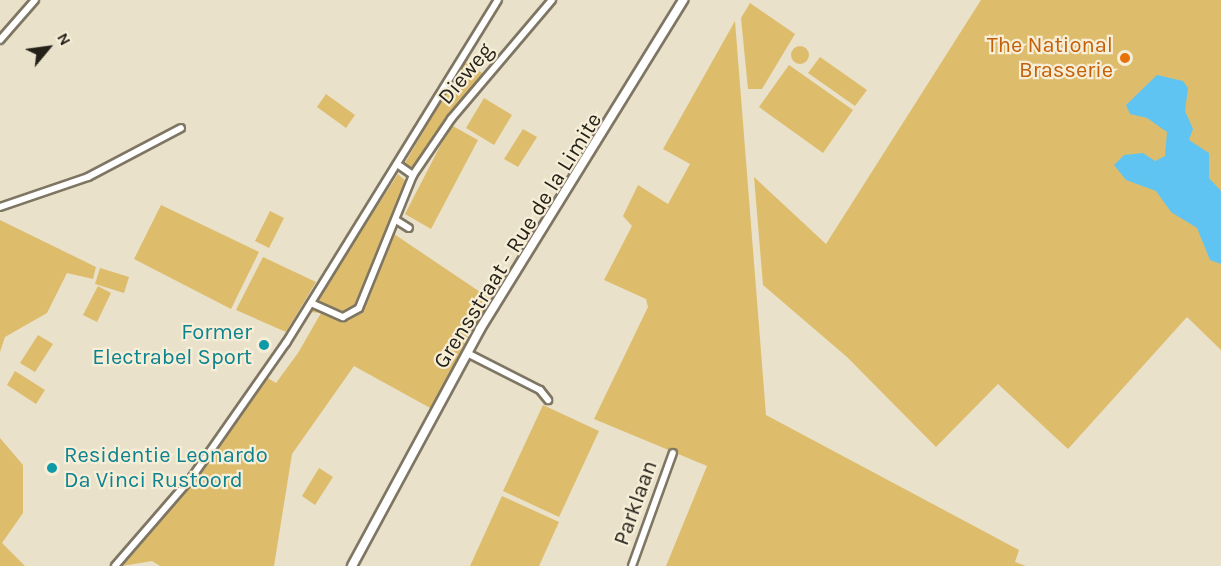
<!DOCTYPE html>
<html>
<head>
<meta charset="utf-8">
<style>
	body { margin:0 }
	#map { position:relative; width:1221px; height:566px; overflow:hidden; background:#eae1cb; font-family:Karla,sans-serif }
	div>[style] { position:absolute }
	.green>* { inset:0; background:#ddbd6c }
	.round { border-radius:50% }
	.water>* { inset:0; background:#60c4f2 }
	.roads { filter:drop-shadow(2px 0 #7e7663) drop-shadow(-2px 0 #7e7663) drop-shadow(0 2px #7e7663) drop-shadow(0 -2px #7e7663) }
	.street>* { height:6px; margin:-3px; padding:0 3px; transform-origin:3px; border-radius:3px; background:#fff }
	.secondary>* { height:8px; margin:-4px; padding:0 4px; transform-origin:4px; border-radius:4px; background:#fff }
	.dots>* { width:16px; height:16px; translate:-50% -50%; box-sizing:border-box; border:3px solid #f7eed8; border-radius:50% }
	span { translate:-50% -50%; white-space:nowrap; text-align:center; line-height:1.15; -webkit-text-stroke:4.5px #f7eed8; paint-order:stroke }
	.food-label { font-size:22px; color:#c56008 }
	.right { translate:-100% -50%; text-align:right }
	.street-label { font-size:22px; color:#242119 }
	.culture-label { font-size:22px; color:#0d838f }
	.left { translate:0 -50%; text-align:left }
	.north { position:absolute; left:18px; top:18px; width:60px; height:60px; -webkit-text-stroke:4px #f7eed8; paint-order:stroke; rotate:61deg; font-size:16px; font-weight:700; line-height:24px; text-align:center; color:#242119 }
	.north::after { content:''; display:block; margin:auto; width:21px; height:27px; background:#242119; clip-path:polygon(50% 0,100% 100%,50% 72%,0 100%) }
</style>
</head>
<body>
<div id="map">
	<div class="green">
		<div style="clip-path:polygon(981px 0,1221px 0,1221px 350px,1187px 317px,1068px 449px,998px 384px,936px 447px,847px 357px,763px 285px,754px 177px,826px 244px)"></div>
		<div style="clip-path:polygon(750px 3px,795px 34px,762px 89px,748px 89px,741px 18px)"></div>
		<div style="clip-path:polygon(735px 21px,766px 415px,1019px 550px,1015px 562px,1026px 566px,666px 566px,707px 466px,594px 419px,648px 307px,646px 299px,604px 280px,632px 226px,623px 216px,638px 185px,668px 204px,690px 164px,663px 149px)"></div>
		<div class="round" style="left:791px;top:46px;width:18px;height:18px"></div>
		<div style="clip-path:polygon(820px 57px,867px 90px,855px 106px,808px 73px)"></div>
		<div style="clip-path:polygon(464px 61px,487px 76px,413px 169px,405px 163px)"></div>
		<div style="clip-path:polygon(789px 65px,853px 110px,823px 153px,759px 107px)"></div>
		<div style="clip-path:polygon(326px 94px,355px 115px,346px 128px,317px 107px)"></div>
		<div style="clip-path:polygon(484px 98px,512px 115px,494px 145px,466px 128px)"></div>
		<div style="clip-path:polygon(451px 125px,478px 140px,431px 229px,405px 214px)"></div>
		<div style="clip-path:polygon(523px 129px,537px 137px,518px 167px,504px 159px)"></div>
		<div style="clip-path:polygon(398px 174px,410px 185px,394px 234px,492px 300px,432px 409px,354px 366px,292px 454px,274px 566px,160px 566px,152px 561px,122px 566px,266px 377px,276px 383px,298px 353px,321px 313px,309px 312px)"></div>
		<div style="clip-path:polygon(161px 205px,259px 252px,231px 309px,134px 259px)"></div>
		<div style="clip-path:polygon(270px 211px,284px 218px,269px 248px,255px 241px)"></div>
		<div style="clip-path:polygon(0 220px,96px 267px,93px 279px,67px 273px,47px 313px,5px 337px,0 352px)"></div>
		<div style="clip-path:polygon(263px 257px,316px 282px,286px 332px,236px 310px)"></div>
		<div style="clip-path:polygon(100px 268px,129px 277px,124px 293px,95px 284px)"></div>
		<div style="clip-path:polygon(98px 286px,111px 293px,97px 322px,83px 315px)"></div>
		<div style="clip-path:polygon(38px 335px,53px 344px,35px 372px,20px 363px)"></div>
		<div style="clip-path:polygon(15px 371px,45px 390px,36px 404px,7px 385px)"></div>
		<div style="clip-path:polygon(543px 405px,599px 431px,559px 517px,503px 491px)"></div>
		<div style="clip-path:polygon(0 438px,23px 465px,23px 513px,2px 543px,25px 566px,0 566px)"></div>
		<div style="clip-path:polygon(319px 468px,333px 477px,315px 505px,302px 496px)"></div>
		<div style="clip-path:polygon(502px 496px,559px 522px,539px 566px,470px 566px)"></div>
	</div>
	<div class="water">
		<div style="clip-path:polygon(1157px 75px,1183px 81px,1188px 88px,1185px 111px,1193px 129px,1189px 140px,1209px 153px,1209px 178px,1221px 191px,1221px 264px,1210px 260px,1197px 228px,1171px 212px,1156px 191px,1126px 180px,1114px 165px,1124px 155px,1143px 153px,1155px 161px,1165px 156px,1167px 132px,1147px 118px,1130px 114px,1126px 105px)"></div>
	</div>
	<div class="roads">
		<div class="street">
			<div style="left:0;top:40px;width:53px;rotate:-48.8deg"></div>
			<div style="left:400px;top:166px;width:16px;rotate:35deg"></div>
			<div style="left:0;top:207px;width:93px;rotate:-18.8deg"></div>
			<div style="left:88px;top:177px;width:105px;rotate:-27.8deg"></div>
			<div style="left:396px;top:220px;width:15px;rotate:32deg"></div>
			<div style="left:311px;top:303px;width:35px;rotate:24deg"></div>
			<div style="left:343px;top:317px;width:18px;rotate:-29deg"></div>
			<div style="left:359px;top:308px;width:144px;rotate:-67.9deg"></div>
			<div style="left:413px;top:175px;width:68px;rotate:-55.8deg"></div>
			<div style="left:451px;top:119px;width:156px;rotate:-49.7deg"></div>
			<div style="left:467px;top:353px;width:82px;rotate:26.9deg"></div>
			<div style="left:540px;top:390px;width:13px;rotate:51deg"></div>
			<div style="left:115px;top:566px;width:118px;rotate:-49.1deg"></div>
			<div style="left:192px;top:477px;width:164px;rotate:-55deg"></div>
			<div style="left:286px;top:343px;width:403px;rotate:-58.3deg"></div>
			<div style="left:632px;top:566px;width:120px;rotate:-70.1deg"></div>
		</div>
		<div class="secondary">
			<div style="left:352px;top:566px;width:269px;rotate:-61.6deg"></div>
			<div style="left:480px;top:329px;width:387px;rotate:-58.3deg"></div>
		</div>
	</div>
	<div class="dots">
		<div style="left:1125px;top:58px;background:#e8710a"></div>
		<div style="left:264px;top:345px;background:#0f9aa8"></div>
		<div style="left:52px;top:468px;background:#0f9aa8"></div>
	</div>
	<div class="food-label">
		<span class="right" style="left:1113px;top:58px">The National<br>Brasserie</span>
	</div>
	<div class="street-label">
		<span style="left:466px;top:74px;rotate:-50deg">Dieweg</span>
		<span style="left:518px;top:241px;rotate:-58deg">Grensstraat - Rue de la Limite</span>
		<span style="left:636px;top:503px;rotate:-70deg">Parklaan</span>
	</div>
	<div class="culture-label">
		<span class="right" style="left:252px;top:345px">Former<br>Electrabel Sport</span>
		<span class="left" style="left:64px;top:468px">Residentie Leonardo<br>Da Vinci Rustoord</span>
	</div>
	<div class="north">N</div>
</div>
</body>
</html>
